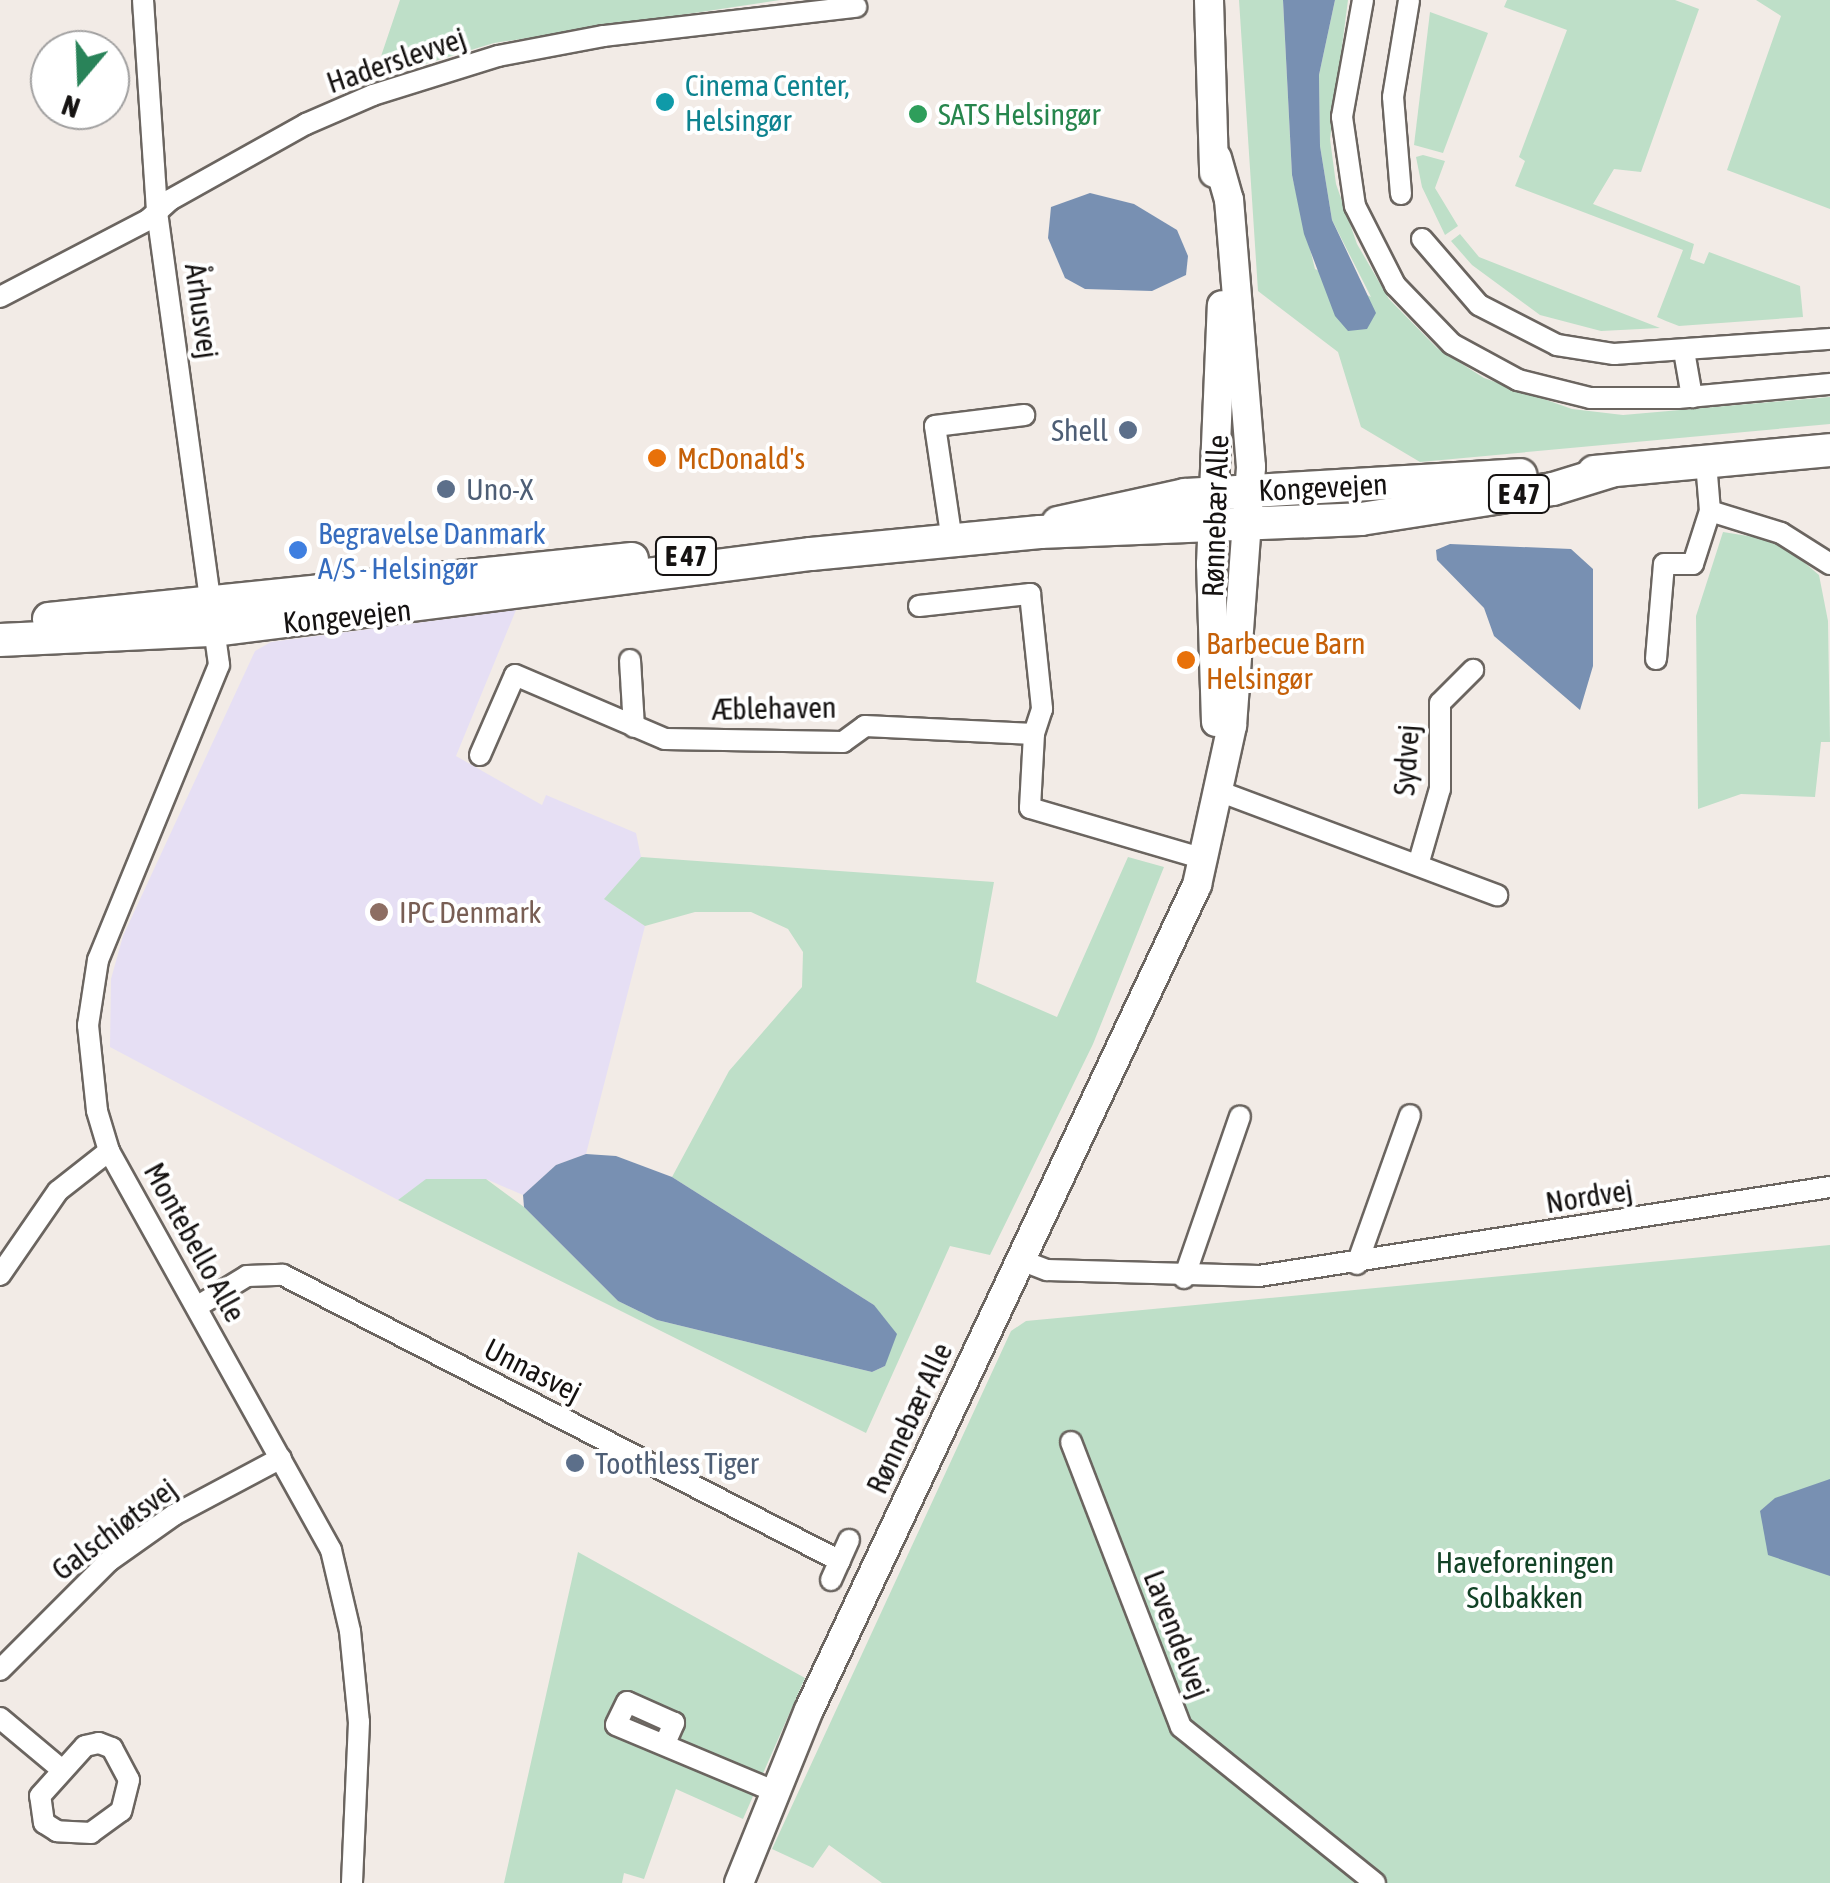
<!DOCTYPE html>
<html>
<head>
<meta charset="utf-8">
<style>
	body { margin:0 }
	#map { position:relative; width:1830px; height:1883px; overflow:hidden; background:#f2ebe6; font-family:"Asap Condensed",sans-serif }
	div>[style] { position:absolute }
	.education>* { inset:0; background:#e6dff4 }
	.green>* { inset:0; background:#bedfc8 }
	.water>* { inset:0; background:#7890b2 }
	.roads { filter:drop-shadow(2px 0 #6b6560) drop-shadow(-2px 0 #6b6560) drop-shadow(0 2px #6b6560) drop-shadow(0 -2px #6b6560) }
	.minor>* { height:20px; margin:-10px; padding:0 10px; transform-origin:10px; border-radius:10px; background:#fff }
	.secondary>* { height:28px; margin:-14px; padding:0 14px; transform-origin:14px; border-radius:14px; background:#fff }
	.primary>* { height:32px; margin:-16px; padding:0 16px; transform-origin:16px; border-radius:16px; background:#fff }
	.dots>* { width:28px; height:28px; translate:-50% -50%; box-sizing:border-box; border:5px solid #fff; border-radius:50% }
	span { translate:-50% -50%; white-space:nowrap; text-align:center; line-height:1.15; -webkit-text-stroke:8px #fff; paint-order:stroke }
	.shield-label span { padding:2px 8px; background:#fff; border:2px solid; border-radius:8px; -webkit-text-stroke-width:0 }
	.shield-label { font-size:28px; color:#151211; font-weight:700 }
	.street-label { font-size:30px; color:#151211 }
	.culture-label { font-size:30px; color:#0d838f }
	.left { translate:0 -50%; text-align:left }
	.leisure-label { font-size:30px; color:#27864d }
	.service-label { font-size:30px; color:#4e5e75 }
	.right { translate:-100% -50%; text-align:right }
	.food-label { font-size:30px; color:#c56008 }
	.shop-label { font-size:30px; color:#366cbe }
	.education-label { font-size:30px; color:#785e54 }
	.park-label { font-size:30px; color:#124226 }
	.north { position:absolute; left:30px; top:30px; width:100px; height:100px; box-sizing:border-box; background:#fff; border:2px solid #a1a0a0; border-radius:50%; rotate:199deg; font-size:28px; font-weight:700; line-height:40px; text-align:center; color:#151211 }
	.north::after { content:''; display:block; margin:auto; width:35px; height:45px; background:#298359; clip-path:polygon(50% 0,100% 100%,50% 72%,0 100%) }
</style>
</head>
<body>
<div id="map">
	<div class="education">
		<div style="clip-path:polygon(516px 610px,456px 756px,542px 805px,546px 795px,636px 833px,641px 857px,605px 899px,645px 926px,586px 1154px,556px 1165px,523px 1195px,486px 1179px,427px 1179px,398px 1200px,110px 1047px,111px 979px,123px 936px,255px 651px,271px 642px)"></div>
	</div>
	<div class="green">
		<div style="clip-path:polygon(400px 0,780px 0,494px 43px,373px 80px)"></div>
		<div style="clip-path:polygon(1239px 0,1283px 0,1292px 176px,1315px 269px,1371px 297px,1332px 220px,1320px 146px,1319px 75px,1335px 0,1348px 0,1330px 139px,1336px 184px,1357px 244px,1389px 299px,1437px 348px,1484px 378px,1572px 409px,1623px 415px,1830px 397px,1830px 424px,1420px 462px,1361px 427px,1338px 352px,1258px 291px)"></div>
		<div style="clip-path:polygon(1507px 0,1675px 0,1699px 9px,1641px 172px,1614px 169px,1593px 204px,1694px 244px,1690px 259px,1704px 264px,1709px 252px,1800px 286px,1803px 317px,1679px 326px,1666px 321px,1657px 317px,1683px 250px,1515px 186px,1525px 161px,1519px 157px,1567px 30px,1504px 7px)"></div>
		<div style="clip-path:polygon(1756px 0,1830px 0,1830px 209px,1727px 170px,1781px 16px)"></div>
		<div style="clip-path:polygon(1430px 12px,1488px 33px,1443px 153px,1414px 145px)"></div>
		<div style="clip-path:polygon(1423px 155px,1445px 161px,1435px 188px,1458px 226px,1445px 235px,1422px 187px,1416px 157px)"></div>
		<div style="clip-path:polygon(1460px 234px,1479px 257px,1660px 328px,1601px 331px,1540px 315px,1472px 265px,1451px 241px)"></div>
		<div style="clip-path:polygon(1723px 532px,1779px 541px,1819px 575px,1828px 621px,1830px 742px,1821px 742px,1815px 797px,1741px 794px,1698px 809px,1696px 616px)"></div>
		<div style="clip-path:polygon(641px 857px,994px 882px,976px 982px,1057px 1017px,1128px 857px,1164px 867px,1093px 1044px,990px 1255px,950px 1246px,866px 1433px,398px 1200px,426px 1179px,486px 1179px,524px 1207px,618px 1301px,657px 1320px,872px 1372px,885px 1366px,874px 1305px,672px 1177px,729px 1071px,802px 987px,803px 952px,788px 929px,751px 912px,695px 912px,645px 926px,604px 899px)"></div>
		<div style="clip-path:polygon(1830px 1245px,1830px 1883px,882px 1883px,829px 1845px,813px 1868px,772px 1849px,1011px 1331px,1026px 1321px)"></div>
		<div style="clip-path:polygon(578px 1552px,805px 1678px,743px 1819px,676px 1789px,644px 1879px,624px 1873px,622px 1883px,504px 1883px)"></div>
	</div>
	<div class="water">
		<div style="clip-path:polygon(1283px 0,1335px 0,1319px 75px,1320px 146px,1332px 220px,1376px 313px,1367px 329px,1348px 331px,1335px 316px,1304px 234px,1292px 175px)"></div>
		<div style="clip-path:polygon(1090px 193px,1134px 204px,1177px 230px,1188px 256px,1186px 275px,1152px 291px,1085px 289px,1065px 278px,1048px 238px,1051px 207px)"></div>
		<div style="clip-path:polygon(1450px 544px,1571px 549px,1593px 569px,1593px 666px,1580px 710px,1494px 636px,1484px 608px,1437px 560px,1436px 550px)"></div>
		<div style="clip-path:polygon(586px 1154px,616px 1156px,672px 1177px,874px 1305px,897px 1334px,885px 1366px,872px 1372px,657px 1320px,618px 1301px,524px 1207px,523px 1195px,556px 1165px)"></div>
		<div style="clip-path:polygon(1830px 1479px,1830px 1576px,1768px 1555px,1760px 1511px,1775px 1498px)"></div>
	</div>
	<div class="roads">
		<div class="minor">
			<div style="left:143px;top:0;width:212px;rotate:86.2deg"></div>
			<div style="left:157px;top:212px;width:457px;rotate:82.2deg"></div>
			<div style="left:219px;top:665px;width:319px;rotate:112.3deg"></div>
			<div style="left:98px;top:960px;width:66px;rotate:98.7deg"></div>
			<div style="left:88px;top:1025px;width:86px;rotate:84deg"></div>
			<div style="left:97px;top:1111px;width:42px;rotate:73.3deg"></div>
			<div style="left:109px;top:1151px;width:457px;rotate:60.9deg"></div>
			<div style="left:331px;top:1550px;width:83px;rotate:76.8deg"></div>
			<div style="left:350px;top:1631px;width:91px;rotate:84.4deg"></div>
			<div style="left:359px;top:1722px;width:161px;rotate:92.5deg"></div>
			<div style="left:1363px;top:0;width:119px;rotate:100.2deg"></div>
			<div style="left:1342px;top:117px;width:90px;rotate:81.7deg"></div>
			<div style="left:1355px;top:206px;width:89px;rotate:63.1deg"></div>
			<div style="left:1395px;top:285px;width:82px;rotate:46deg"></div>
			<div style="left:1452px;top:344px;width:75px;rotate:28.6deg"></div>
			<div style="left:1518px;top:380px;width:74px;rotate:14deg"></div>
			<div style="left:1590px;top:398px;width:88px"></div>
			<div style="left:1678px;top:398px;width:153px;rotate:-5.3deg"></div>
			<div style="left:1401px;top:194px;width:97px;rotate:-94.7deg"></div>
			<div style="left:1393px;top:97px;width:98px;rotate:-80.6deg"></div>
			<div style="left:1422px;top:239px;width:87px;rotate:49.2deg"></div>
			<div style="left:1479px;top:305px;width:88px;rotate:27.1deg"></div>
			<div style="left:1557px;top:345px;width:58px;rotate:9deg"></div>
			<div style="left:1614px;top:354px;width:217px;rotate:-4deg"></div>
			<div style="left:0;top:297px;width:167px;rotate:-27.5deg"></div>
			<div style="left:148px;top:220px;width:30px;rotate:-42deg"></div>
			<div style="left:170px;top:200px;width:156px;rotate:-29.2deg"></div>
			<div style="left:306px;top:124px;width:73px;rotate:-23.4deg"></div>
			<div style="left:373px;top:95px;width:131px;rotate:-17.3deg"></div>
			<div style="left:498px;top:56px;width:108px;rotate:-10.7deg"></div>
			<div style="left:604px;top:36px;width:254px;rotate:-6.6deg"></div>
			<div style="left:1684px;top:351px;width:47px;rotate:80.1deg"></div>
			<div style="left:1710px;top:511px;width:74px;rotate:17.2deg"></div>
			<div style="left:1781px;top:533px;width:58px;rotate:32.3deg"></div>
			<div style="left:952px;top:541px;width:116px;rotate:-98.4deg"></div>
			<div style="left:935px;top:426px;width:90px;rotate:-7deg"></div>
			<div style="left:919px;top:606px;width:112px;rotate:-6.2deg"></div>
			<div style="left:1030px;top:594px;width:116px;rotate:84deg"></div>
			<div style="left:1042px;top:709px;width:26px;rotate:108deg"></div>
			<div style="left:1034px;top:734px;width:74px;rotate:93.1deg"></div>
			<div style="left:1030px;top:808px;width:181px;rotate:16.3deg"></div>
			<div style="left:1656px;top:659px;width:95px;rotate:-85.2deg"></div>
			<div style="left:1664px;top:564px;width:29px"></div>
			<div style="left:1693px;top:564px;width:56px;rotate:-72.2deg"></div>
			<div style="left:1710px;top:511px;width:49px;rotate:-94.7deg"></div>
			<div style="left:630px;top:660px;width:67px;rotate:86.6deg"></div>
			<div style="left:480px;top:755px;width:87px;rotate:-66.4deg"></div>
			<div style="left:515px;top:675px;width:163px;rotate:23.1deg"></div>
			<div style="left:665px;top:739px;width:178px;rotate:1deg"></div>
			<div style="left:843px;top:742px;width:27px;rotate:-36deg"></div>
			<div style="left:865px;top:726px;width:169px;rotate:2.7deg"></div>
			<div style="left:1221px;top:792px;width:295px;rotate:20.5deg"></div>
			<div style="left:1418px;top:865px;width:79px;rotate:-73.9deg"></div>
			<div style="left:1440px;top:789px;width:86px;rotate:-90deg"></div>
			<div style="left:1440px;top:703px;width:47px;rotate:-45deg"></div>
			<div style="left:1018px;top:1259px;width:31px;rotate:21deg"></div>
			<div style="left:1047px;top:1270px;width:212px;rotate:1.6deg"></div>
			<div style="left:1259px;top:1276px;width:578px;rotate:-8.86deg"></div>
			<div style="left:1357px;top:1264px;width:158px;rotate:-70.4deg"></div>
			<div style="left:0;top:1275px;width:102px;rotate:-55.4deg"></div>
			<div style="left:58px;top:1191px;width:65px;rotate:-38.1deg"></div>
			<div style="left:1184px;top:1278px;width:171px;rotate:-70.9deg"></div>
			<div style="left:198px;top:1306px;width:57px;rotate:-31.5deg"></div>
			<div style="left:247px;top:1276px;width:36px;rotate:-2deg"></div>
			<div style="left:283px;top:1275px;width:626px;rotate:27.18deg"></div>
			<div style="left:1071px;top:1442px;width:305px;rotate:68.9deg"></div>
			<div style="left:1181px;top:1727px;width:249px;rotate:38.8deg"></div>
			<div style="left:831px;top:1580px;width:44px;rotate:-65.8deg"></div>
			<div style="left:0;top:1670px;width:154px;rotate:-45deg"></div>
			<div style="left:109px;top:1561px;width:80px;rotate:-35.3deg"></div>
			<div style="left:174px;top:1515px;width:121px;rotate:-28deg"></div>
			<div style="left:0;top:1718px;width:80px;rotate:39.9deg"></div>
			<div style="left:666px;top:1741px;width:20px;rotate:-66deg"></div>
			<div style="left:674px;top:1723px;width:51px;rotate:-155.9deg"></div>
			<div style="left:627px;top:1702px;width:25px;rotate:116deg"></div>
			<div style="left:616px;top:1725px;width:171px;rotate:22.7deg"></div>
			<div style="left:99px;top:1743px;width:14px;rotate:21deg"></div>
			<div style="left:112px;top:1748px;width:36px;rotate:62deg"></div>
			<div style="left:129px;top:1780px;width:32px;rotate:104deg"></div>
			<div style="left:121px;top:1811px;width:37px;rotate:144deg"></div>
			<div style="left:91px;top:1833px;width:34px;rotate:-177deg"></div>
			<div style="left:57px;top:1831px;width:15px;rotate:-148deg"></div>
			<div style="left:44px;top:1823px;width:27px;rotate:-98deg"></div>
			<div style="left:40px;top:1796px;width:67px;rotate:-48deg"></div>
			<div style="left:85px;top:1746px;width:14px;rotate:-12deg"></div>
		</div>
		<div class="secondary">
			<div style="left:1209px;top:0;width:173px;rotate:88.3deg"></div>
			<div style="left:1216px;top:722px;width:158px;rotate:-91.8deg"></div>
			<div style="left:1211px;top:564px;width:259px;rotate:-87.6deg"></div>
			<div style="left:739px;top:1883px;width:187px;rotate:-68deg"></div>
			<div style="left:809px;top:1710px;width:912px;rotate:-64.81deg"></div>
			<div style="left:1197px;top:885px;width:163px;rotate:-77.6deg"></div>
			<div style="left:1232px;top:726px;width:260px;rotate:-85.8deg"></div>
			<div style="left:1251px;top:467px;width:268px;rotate:-94.7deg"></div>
			<div style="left:1229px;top:200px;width:44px;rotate:-105.9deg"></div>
		</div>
		<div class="primary">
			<div style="left:1594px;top:472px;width:237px;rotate:-5.3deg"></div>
			<div style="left:1058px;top:523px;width:130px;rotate:-12.4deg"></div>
			<div style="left:1185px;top:495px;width:336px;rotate:-3.4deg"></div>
			<div style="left:49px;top:619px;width:586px;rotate:-5.88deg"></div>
			<div style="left:0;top:640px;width:215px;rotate:-2.7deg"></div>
			<div style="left:215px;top:630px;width:601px;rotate:-7.27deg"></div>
			<div style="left:811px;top:554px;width:230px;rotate:-5.5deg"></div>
			<div style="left:1040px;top:532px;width:321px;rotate:-2.3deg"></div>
			<div style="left:1361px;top:519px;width:194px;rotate:-8.9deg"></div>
			<div style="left:1553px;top:489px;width:61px;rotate:-17.2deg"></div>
		</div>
	</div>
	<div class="dots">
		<div style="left:665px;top:102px;background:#0f9aa8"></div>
		<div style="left:918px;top:114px;background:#2e9e5b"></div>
		<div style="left:1128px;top:430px;background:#5c6f8a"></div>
		<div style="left:657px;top:458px;background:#e8710a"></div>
		<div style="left:446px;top:489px;background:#5c6f8a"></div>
		<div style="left:298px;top:550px;background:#3f7fe0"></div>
		<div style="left:1186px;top:660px;background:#e8710a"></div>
		<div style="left:379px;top:912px;background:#8d6e63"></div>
		<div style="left:575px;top:1463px;background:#5c6f8a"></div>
	</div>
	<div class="shield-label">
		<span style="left:1519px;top:494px">E 47</span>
		<span style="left:686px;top:556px">E 47</span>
	</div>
	<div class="street-label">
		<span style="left:396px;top:60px;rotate:-19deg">Haderslevvej</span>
		<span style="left:202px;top:311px;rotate:82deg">Århusvej</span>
		<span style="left:1323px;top:487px;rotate:-3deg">Kongevejen</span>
		<span style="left:1215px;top:516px;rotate:-88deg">Rønnebær Alle</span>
		<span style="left:347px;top:616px;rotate:-6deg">Kongevejen</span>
		<span style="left:774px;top:708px;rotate:-1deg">Æblehaven</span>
		<span style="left:1406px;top:760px;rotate:-86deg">Sydvej</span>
		<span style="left:1589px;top:1196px;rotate:-9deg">Nordvej</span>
		<span style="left:195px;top:1242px;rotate:61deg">Montebello Alle</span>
		<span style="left:533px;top:1370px;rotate:27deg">Unnasvej</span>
		<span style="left:909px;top:1418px;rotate:-65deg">Rønnebær Alle</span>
		<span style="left:114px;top:1529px;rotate:-37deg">Galschiøtsvej</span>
		<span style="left:1177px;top:1634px;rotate:69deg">Lavendelvej</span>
	</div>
	<div class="culture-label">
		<span class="left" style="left:685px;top:102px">Cinema Center,<br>Helsingør</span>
	</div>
	<div class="leisure-label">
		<span class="left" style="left:938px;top:114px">SATS Helsingør</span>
	</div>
	<div class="service-label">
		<span class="right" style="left:1108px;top:430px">Shell</span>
		<span class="left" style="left:466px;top:489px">Uno-X</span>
		<span class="left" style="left:595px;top:1463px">Toothless Tiger</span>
	</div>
	<div class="food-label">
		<span class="left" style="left:677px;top:458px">McDonald's</span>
		<span class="left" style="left:1206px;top:660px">Barbecue Barn<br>Helsingør</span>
	</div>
	<div class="shop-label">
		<span class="left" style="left:318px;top:550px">Begravelse Danmark<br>A/S - Helsingør</span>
	</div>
	<div class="education-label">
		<span class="left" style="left:399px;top:912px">IPC Denmark</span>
	</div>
	<div class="park-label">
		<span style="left:1525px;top:1579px">Haveforeningen<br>Solbakken</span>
	</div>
	<div class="north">N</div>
</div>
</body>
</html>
